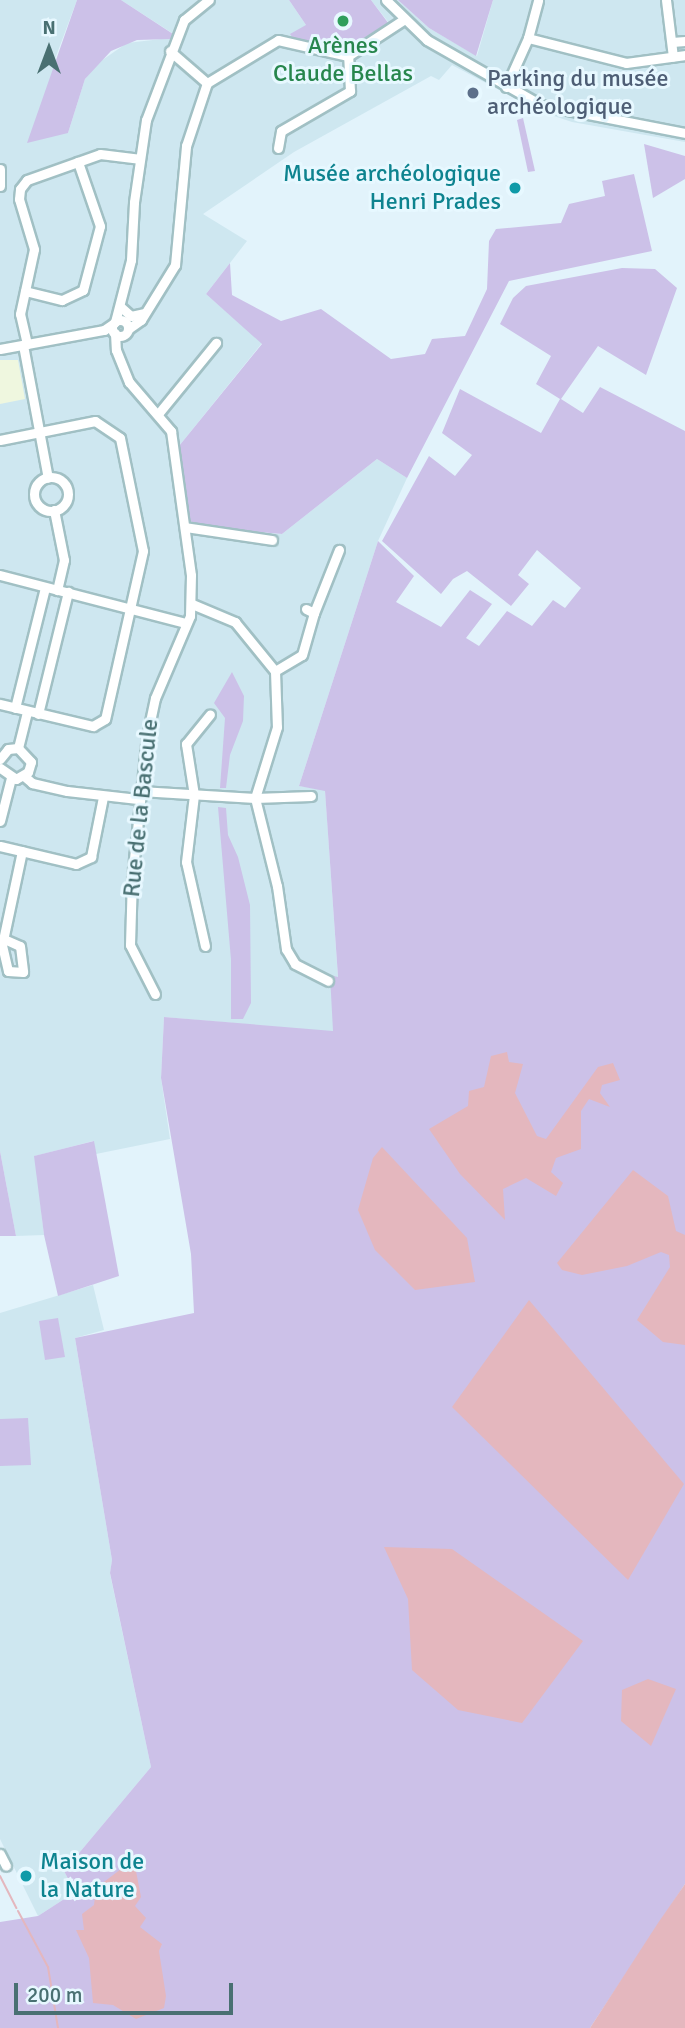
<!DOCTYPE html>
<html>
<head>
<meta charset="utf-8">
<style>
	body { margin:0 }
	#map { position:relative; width:685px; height:2028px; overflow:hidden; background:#e2f3fb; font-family:Signika,sans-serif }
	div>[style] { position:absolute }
	.residential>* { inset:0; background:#cee7f0 }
	.education>* { inset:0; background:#eff7df }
	.green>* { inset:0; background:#ccc1e8 }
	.water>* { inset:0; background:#e4b7be }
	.stream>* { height:2px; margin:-1px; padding:0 1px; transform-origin:1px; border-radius:1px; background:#e4b7be }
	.roads { filter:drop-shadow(2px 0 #a1c0c4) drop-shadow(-2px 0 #a1c0c4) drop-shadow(0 2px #a1c0c4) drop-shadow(0 -2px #a1c0c4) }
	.minor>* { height:9px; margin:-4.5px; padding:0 4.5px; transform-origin:4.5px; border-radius:4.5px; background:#fff }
	.minor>.ring { margin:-4.5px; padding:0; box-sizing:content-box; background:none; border:9px solid #fff; border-radius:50% }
	.dots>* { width:19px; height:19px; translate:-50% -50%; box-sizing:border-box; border:4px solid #e7f8ff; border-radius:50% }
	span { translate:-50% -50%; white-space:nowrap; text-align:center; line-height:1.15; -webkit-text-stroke:6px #e7f8ff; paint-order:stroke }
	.leisure-label { font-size:24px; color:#27864d }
	.service-label { font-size:24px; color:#4e5e75 }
	.left { translate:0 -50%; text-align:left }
	.culture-label { font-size:24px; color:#0d838f }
	.right { translate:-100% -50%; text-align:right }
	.street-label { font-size:24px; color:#497072 }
	.north { position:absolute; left:14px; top:14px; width:70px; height:70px; -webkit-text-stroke:5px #e7f8ff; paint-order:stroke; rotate:0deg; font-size:19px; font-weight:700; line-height:28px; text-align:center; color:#497072 }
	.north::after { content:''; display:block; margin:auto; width:24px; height:32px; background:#497072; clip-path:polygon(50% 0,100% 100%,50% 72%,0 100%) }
	.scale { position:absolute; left:14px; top:1983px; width:219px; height:32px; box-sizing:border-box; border:4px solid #497072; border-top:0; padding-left:9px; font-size:21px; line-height:24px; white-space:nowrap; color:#497072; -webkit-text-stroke:5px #e7f8ff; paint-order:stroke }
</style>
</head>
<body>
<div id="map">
	<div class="residential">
		<div style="clip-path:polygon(0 0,77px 0,55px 59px,68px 133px,85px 79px,98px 63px,127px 43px,170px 38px,172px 33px,121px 0,289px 0,306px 25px,389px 23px,371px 0,398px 0,429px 28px,477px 56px,493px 0,685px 0,685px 142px,572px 122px,539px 111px,452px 65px,439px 80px,431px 76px,294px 152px,203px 214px,247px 241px,206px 294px,262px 343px,179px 446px,204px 527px,282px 534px,377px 459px,407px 478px,378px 541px,299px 786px,325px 790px,338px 978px,331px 975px,334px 1032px,164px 1017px,161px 1078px,170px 1139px,96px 1154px,93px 1141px,35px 1156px,44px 1235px,16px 1236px,0 1151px)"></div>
		<div style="clip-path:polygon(93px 1285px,104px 1330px,75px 1338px,112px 1560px,110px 1574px,151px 1767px,64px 1871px,75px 1892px,38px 1916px,0 1839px,0 1313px)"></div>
	</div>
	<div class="education">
		<div style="clip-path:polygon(0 360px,18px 360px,25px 399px,0 404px)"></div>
	</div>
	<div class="green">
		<div style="clip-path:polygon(77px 0,121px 0,173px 34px,170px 39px,137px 40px,111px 51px,85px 79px,68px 133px,27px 143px)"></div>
		<div style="clip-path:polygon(289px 0,371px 0,389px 24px,340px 51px,293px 38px,290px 34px,306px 25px)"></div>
		<div style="clip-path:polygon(398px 0,493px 0,476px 56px,429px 28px)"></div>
		<div style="clip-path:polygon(523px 118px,535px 171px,528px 172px,517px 120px)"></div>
		<div style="clip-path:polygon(644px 144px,685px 156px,685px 179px,653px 198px)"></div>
		<div style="clip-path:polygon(634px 174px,652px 251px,509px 281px,407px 478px,377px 459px,282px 534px,204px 527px,190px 521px,179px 446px,262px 344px,206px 294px,230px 263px,232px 295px,281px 321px,321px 309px,391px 359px,425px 354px,432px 339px,465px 336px,487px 289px,489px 241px,496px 229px,561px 223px,569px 204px,605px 196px,602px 181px)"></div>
		<div style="clip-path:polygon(622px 268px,655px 269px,677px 288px,646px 375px,598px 346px,561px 399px,583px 413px,600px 387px,685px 431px,685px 1884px,590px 2028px,0 2028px,0 1922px,38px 1916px,75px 1892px,64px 1871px,151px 1767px,110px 1573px,112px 1560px,75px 1338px,194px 1313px,191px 1254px,161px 1078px,164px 1017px,333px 1031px,330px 975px,338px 977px,325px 791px,299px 786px,378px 541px,414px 576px,396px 602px,441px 627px,470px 590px,492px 604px,466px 638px,479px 646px,507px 611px,532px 626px,553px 600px,565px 608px,581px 588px,537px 550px,518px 575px,529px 584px,511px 606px,467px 571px,453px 579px,441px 594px,382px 541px,429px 456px,455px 476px,472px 455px,442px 433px,460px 389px,541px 433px,560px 399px,536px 384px,551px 356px,500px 324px,513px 298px,526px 286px)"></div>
		<div style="clip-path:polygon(232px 672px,244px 696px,243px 721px,230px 755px,226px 788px,220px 788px,225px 718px,214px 703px)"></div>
		<div style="clip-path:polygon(218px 807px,226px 808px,228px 835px,238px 857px,250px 905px,251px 1003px,243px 1019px,231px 1019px,231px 960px)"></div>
		<div style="clip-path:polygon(94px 1141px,119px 1276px,58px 1296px,44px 1235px,34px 1156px)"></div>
		<div style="clip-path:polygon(0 1151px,16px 1236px,0 1236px)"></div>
		<div style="clip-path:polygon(58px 1318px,65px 1357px,45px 1360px,39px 1321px)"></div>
		<div style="clip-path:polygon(28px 1418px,31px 1465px,0 1466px,0 1419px)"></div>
	</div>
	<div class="water">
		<div style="clip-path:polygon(507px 1052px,509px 1062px,523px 1064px,515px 1093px,537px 1136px,546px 1139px,598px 1067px,613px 1063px,620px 1080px,602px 1085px,600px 1093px,610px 1107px,589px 1099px,581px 1111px,581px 1149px,556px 1158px,551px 1172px,563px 1183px,556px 1196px,526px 1178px,503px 1189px,505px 1220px,460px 1174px,429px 1129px,468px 1106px,469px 1091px,484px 1087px,491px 1056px)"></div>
		<div style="clip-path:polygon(382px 1147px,467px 1238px,475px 1282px,415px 1290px,375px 1250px,358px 1210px,373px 1158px)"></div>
		<div style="clip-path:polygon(633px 1170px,668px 1196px,676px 1231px,685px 1235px,685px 1345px,663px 1342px,637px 1320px,670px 1267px,669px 1255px,661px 1252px,627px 1266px,582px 1275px,562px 1270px,557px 1263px)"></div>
		<div style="clip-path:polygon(529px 1300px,684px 1484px,628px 1580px,452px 1407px)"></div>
		<div style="clip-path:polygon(384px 1547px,452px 1549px,583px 1641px,522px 1723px,458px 1710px,412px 1670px,408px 1599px)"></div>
		<div style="clip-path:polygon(648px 1679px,676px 1689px,651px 1746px,621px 1721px,622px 1690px)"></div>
		<div style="clip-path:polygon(129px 1863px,136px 1871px,141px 1897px,135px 1906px,146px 1918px,140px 1927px,162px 1944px,159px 1951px,166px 1996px,164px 2008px,136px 2019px,113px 2005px,93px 2003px,89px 1958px,76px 1930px,84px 1930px,82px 1914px,94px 1905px,96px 1888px)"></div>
		<div style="clip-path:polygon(685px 1884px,685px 2028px,590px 2028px,658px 1923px)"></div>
	</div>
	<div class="stream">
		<div style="left:0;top:1876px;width:36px;rotate:63deg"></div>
		<div style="left:18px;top:1911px;width:64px;rotate:61.8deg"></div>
		<div style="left:48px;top:1967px;width:62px;rotate:80.7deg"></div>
	</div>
	<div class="roads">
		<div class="minor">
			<div style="left:386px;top:0;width:57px;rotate:44.3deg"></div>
			<div style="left:427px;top:40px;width:131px;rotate:29.7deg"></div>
			<div style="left:541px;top:105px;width:147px;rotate:11deg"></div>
			<div style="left:666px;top:0;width:57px;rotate:83deg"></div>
			<div style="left:528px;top:38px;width:101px;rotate:14.3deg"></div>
			<div style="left:626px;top:63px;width:60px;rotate:-7.7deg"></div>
			<div style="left:672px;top:42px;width:13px;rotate:-4deg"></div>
			<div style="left:170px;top:51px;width:49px;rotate:40.9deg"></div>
			<div style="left:506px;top:87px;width:54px;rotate:-65.8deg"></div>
			<div style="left:528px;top:38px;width:39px;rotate:-75deg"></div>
			<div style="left:278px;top:148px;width:17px;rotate:-80deg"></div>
			<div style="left:281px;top:131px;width:80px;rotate:-30.1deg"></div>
			<div style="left:350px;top:91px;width:35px;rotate:-93deg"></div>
			<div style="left:0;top:169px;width:17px;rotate:90deg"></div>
			<div style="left:25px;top:291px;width:38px;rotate:14deg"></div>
			<div style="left:62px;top:300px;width:23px;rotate:-25deg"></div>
			<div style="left:83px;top:290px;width:66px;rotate:-75.1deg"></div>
			<div style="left:100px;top:226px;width:68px;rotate:-109deg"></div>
			<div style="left:122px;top:308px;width:12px;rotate:42deg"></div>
			<div style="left:131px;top:316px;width:13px;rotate:-13deg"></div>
			<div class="ring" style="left:112px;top:320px;width:7px;height:7px"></div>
			<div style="left:115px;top:322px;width:64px;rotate:-75.5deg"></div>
			<div style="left:131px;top:260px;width:58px;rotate:-87deg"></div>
			<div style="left:134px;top:202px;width:83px;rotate:-81.7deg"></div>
			<div style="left:146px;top:120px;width:107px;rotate:-69.2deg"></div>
			<div style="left:184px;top:20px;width:32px;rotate:-39deg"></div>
			<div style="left:128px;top:329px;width:16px;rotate:-35deg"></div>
			<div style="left:141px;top:320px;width:65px;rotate:-58.3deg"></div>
			<div style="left:175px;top:265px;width:120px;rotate:-84.7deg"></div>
			<div style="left:186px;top:146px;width:66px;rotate:-71.6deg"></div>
			<div style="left:207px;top:83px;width:83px;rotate:-31.2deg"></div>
			<div style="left:278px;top:40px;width:72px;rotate:12.9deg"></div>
			<div style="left:348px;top:56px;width:66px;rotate:-33.2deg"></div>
			<div style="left:115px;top:333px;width:17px;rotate:87deg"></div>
			<div style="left:116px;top:350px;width:35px;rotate:68deg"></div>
			<div style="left:129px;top:382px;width:65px;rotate:49.4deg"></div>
			<div style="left:171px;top:431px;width:145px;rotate:82.1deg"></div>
			<div style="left:191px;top:575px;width:41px;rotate:91.4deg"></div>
			<div style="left:190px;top:616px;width:89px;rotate:113.1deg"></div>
			<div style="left:155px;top:698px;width:38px;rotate:102deg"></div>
			<div style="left:147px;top:735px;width:143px;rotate:96deg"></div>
			<div style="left:132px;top:877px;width:68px;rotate:91.7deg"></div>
			<div style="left:130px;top:945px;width:55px;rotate:63deg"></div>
			<div style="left:27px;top:344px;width:31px;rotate:-103deg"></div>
			<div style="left:20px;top:314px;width:66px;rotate:-77.8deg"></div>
			<div style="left:34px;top:249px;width:52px;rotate:-106.7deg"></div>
			<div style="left:19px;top:199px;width:10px;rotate:-84deg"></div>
			<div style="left:20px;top:189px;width:11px;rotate:-52deg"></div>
			<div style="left:27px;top:180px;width:77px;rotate:-19.6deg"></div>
			<div style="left:100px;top:154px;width:39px;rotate:7deg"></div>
			<div style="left:23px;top:345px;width:135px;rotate:79.4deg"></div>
			<div style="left:0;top:349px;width:106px;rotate:-10.4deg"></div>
			<div style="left:104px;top:330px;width:12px;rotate:-35deg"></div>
			<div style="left:158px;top:414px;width:92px;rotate:-50.8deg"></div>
			<div style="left:0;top:440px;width:97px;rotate:-11.3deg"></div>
			<div style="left:95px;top:421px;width:30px;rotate:34deg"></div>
			<div style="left:120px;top:438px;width:115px;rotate:78.5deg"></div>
			<div style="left:143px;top:551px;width:172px;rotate:102.7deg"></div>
			<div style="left:105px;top:719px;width:14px;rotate:150deg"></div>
			<div style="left:93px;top:726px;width:96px;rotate:-166.7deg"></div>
			<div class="ring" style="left:34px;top:477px;width:25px;height:25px"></div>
			<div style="left:54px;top:510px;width:51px;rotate:78.7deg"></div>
			<div style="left:64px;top:560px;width:31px;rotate:103deg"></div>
			<div style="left:185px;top:527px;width:88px;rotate:8.5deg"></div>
			<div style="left:0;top:575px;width:192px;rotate:14.5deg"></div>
			<div style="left:192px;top:604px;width:47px;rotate:22.7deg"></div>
			<div style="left:235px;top:622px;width:63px;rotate:50.8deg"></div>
			<div style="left:275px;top:671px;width:56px;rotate:88deg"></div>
			<div style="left:277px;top:727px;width:74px;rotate:107.2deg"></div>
			<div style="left:255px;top:798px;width:91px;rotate:76deg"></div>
			<div style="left:277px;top:886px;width:64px;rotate:81.9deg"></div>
			<div style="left:286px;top:949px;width:17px;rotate:59deg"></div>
			<div style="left:295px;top:964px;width:37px;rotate:27deg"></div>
			<div style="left:314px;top:613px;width:68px;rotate:-68.4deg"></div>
			<div style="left:275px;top:671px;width:31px;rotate:-31deg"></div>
			<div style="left:302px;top:655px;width:44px;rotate:-74.1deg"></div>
			<div style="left:314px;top:613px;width:9px;rotate:-153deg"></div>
			<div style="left:15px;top:708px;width:124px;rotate:-76deg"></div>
			<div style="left:38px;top:714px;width:126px;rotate:-76.2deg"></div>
			<div style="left:18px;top:748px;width:38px;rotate:-76deg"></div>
			<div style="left:0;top:759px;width:13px;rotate:-51deg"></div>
			<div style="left:8px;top:749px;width:10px;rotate:-6deg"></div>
			<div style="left:18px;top:748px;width:19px;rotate:47deg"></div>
			<div style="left:31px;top:762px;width:10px;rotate:107deg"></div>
			<div style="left:28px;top:772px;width:14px;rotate:150deg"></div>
			<div style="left:16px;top:779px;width:19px;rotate:-145deg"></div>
			<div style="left:24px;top:776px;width:11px;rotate:41deg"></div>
			<div style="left:32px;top:783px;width:36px;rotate:13deg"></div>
			<div style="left:67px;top:791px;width:71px;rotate:6.4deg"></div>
			<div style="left:140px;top:791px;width:115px;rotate:3.5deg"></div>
			<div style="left:255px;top:798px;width:56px;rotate:-2deg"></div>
			<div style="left:0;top:821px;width:44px;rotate:-75.7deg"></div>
			<div style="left:0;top:846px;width:78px;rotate:13.3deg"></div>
			<div style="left:76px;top:864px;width:17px;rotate:-25deg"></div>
			<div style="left:91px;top:857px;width:61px;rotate:-78.7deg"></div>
			<div style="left:4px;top:939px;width:17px;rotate:24deg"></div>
			<div style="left:20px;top:946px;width:26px;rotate:83deg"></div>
			<div style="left:23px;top:972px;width:15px;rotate:-176deg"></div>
			<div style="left:8px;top:971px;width:27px;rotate:-103deg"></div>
			<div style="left:2px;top:945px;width:96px;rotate:-78deg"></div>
			<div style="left:205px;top:946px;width:86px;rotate:-102.7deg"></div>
			<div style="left:186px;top:862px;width:67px;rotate:-83.2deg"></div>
			<div style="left:194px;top:795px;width:52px;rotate:-98.9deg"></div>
			<div style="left:186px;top:744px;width:38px;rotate:-51deg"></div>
			<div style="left:0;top:1854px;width:13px;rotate:63deg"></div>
		</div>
	</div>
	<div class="dots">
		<div style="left:343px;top:21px;background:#2e9e5b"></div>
		<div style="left:473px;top:93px;background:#5c6f8a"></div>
		<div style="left:515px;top:188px;background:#0f9aa8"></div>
		<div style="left:26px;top:1876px;background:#0f9aa8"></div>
	</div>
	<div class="leisure-label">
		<span style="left:343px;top:60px">Arènes<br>Claude Bellas</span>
	</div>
	<div class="service-label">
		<span class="left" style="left:487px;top:93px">Parking du musée<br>archéologique</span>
	</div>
	<div class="culture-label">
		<span class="right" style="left:501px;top:188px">Musée archéologique<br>Henri Prades</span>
		<span class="left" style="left:40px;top:1876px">Maison de<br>la Nature</span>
	</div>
	<div class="street-label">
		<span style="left:141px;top:808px;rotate:-84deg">Rue de la Bascule</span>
	</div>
	<div class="north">N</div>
	<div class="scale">200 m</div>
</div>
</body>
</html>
